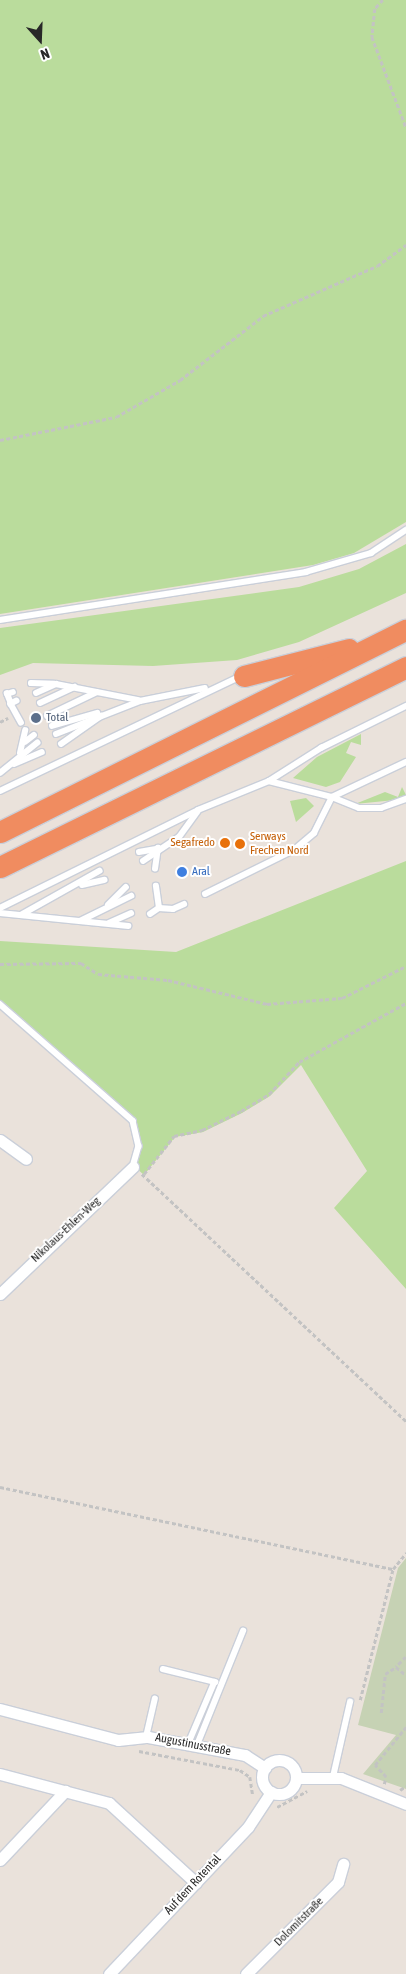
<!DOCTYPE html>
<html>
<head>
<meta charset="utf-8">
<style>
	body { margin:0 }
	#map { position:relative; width:406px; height:1974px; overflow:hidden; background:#eae2db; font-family:"Asap Condensed",sans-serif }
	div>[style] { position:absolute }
	.green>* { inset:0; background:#badc9c }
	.cemetery>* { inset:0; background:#c6d2b4 }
	.path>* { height:2.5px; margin-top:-1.25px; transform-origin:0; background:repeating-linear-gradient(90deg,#c3c3c3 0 4px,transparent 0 6.5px) }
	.roads { filter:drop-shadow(1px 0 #cacfd9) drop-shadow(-1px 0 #cacfd9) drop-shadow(0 1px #cacfd9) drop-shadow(0 -1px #cacfd9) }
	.service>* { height:5.5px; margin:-2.75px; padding:0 2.75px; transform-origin:2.75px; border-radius:2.75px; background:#fff }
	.minor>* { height:11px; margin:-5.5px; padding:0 5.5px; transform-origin:5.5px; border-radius:5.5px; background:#fff }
	.minor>.ring { margin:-5.5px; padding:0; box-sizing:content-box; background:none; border:11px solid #fff; border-radius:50% }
	.motorway>* { height:21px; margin:-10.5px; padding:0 10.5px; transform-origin:10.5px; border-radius:10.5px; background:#f08c60 }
	.dots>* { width:14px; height:14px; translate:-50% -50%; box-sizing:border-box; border:2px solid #fff; border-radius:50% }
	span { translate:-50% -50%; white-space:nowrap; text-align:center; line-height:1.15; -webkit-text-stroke:4px #fff; paint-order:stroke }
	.service-label { font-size:12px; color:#4e5e75 }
	.left { translate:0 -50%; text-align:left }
	.food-label { font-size:12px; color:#c56008 }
	.right { translate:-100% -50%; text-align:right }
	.shop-label { font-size:12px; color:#366cbe }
	.street-label { font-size:12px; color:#282828 }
	.north { position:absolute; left:15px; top:15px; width:50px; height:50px; -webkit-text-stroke:4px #fff; paint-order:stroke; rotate:160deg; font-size:14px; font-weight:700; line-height:20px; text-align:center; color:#282828 }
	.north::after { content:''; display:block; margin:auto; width:18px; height:22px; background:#282828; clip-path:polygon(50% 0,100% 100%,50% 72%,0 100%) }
</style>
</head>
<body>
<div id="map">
	<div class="green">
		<div style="clip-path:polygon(0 0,406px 0,406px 522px,354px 553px,313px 565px,0 614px)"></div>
		<div style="clip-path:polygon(406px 544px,406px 593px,299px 642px,237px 660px,153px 666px,33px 663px,0 675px,0 628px,299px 587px,359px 569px)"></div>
		<div style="clip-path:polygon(361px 734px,361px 745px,351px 742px,346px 753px,356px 757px,340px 782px,326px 787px,293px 778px,317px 757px)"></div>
		<div style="clip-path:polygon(402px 787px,406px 795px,395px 800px,355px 804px,385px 792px,398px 797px)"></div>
		<div style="clip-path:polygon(306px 798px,314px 806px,296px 822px,290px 801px)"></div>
		<div style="clip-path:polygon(406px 861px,406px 1289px,334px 1208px,367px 1171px,301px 1065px,270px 1096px,242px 1113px,203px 1132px,175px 1137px,144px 1175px,134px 1166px,141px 1144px,136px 1123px,0 1001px,0 941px,176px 952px)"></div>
	</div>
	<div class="cemetery">
		<div style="clip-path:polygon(406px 1558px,406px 1789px,363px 1774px,396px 1735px,358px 1725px,398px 1568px)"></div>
	</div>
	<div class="path">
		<div style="left:383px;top:0;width:12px;rotate:132deg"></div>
		<div style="left:375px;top:9px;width:28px;rotate:96deg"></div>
		<div style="left:372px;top:37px;width:96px;rotate:69.3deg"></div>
		<div style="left:0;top:440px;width:118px;rotate:-11.2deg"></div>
		<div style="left:116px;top:417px;width:74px;rotate:-30deg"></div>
		<div style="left:180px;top:380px;width:105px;rotate:-37.6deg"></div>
		<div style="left:263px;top:316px;width:124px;rotate:-23.7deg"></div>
		<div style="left:377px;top:266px;width:36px;rotate:-36deg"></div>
		<div style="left:0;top:722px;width:9px;rotate:-27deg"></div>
		<div style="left:0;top:964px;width:81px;rotate:-0.7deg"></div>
		<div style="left:81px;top:963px;width:20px;rotate:33deg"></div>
		<div style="left:98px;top:974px;width:70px;rotate:4.9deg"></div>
		<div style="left:168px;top:980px;width:102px;rotate:13.6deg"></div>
		<div style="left:267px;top:1004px;width:75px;rotate:-4.6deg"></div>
		<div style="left:342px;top:998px;width:72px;rotate:-26.6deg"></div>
		<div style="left:142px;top:1174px;width:362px;rotate:43.1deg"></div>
		<div style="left:144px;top:1174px;width:48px;rotate:-51.7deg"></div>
		<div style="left:174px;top:1136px;width:29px;rotate:-12deg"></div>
		<div style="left:202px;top:1130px;width:43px;rotate:-26deg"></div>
		<div style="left:241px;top:1111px;width:33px;rotate:-31deg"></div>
		<div style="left:269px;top:1094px;width:44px;rotate:-46.8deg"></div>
		<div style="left:299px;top:1062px;width:122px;rotate:-28.9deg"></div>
		<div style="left:0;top:1487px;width:401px;rotate:11.8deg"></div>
		<div style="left:406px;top:1657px;width:14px;rotate:135deg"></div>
		<div style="left:396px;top:1667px;width:13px;rotate:39deg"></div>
		<div style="left:360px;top:1700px;width:135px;rotate:-75.9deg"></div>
		<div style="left:393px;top:1569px;width:21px;rotate:-51deg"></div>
		<div style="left:381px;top:1713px;width:39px;rotate:-84deg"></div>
		<div style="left:385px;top:1674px;width:13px;rotate:-32deg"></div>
		<div style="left:139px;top:1751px;width:103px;rotate:10.7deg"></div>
		<div style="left:240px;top:1770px;width:12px;rotate:35deg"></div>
		<div style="left:250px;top:1777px;width:19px;rotate:81deg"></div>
		<div style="left:384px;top:1784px;width:7px;rotate:-74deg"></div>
		<div style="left:386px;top:1777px;width:16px;rotate:-133deg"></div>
		<div style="left:375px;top:1765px;width:49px;rotate:-50.8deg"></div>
		<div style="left:400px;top:1790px;width:7px;rotate:-34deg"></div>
		<div style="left:277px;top:1807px;width:34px;rotate:-28deg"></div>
	</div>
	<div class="roads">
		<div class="service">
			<div style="left:0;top:620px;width:310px;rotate:-8.9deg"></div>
			<div style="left:306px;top:572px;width:68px;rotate:-16.3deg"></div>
			<div style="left:371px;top:553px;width:42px;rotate:-33.3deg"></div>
			<div style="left:31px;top:683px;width:23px;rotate:2deg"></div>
			<div style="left:36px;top:693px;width:22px;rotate:-24deg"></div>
			<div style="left:56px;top:684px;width:84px;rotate:11deg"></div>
			<div style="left:17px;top:701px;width:7px;rotate:153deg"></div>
			<div style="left:11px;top:704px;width:21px;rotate:61deg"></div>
			<div style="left:40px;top:703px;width:38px;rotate:-25deg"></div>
			<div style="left:11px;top:704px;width:11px;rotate:-112deg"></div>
			<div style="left:7px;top:694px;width:6px;rotate:-18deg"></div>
			<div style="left:47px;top:716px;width:55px;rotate:-25.6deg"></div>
			<div style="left:52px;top:726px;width:47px;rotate:-16.1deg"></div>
			<div style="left:56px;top:734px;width:90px;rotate:-21.4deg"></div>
			<div style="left:140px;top:701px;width:66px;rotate:-11.3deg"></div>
			<div style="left:25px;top:742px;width:11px;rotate:-38deg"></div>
			<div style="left:61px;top:744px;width:49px;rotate:-35deg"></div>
			<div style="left:20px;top:753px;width:23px;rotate:-77deg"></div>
			<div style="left:14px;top:764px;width:30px;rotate:-23deg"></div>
			<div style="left:0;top:773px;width:48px;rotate:-39deg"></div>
			<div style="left:269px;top:781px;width:65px;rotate:14.3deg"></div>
			<div style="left:332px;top:797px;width:29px;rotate:22deg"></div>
			<div style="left:359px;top:808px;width:22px"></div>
			<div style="left:381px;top:808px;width:27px;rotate:-20deg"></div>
			<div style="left:0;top:791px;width:265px;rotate:-25.5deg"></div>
			<div style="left:332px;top:797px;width:82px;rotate:-25.3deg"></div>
			<div style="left:139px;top:852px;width:17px;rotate:-10deg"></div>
			<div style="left:143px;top:861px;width:43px;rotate:-33.7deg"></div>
			<div style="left:179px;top:837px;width:31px;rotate:-54deg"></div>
			<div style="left:155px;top:869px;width:21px;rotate:-82deg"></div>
			<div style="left:82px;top:885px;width:23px;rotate:-13deg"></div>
			<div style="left:205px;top:894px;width:99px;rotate:-26.3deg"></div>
			<div style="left:294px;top:850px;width:26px;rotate:-40deg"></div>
			<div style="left:314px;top:833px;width:40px;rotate:-63.4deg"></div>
			<div style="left:108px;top:905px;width:25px;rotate:-45deg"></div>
			<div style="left:0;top:908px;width:221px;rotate:-26.3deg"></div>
			<div style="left:198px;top:810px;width:77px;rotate:-22.2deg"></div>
			<div style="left:269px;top:781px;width:62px;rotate:-32.4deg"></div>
			<div style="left:321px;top:748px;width:95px;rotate:-26.3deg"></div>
			<div style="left:159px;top:908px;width:14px;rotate:4deg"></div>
			<div style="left:173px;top:909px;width:12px;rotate:-24deg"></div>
			<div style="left:0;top:913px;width:129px;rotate:5.8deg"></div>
			<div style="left:150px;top:914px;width:11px;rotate:-34deg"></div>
			<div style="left:159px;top:908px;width:22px;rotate:-98deg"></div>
			<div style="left:21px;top:915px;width:90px;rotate:-29.4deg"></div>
			<div style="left:80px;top:921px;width:57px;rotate:-26.1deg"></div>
			<div style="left:109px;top:923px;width:24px;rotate:-24deg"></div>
			<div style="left:0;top:1004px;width:177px;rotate:41.3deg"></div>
			<div style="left:133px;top:1121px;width:26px;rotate:77deg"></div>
			<div style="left:139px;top:1146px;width:22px;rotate:106deg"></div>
			<div style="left:163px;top:1669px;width:54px;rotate:14deg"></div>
			<div style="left:215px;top:1682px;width:66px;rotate:113.1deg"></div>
			<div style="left:146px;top:1737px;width:39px;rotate:-77deg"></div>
			<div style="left:197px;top:1745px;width:123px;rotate:-68deg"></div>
			<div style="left:333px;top:1777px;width:77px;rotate:-77.2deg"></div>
		</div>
		<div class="minor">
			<div style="left:0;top:1140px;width:32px;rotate:36deg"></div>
			<div style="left:0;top:1294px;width:184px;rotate:-43.7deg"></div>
			<div style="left:0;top:1709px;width:122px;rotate:14.7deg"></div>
			<div style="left:118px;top:1740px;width:30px;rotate:-6deg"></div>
			<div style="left:148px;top:1737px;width:99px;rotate:10.5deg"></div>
			<div style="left:245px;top:1755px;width:24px;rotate:33deg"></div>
			<div class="ring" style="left:262px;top:1760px;width:23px;height:23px"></div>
			<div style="left:0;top:1774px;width:113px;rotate:14.9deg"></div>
			<div style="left:109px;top:1803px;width:118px;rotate:42.6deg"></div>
			<div style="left:296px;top:1778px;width:45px"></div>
			<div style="left:341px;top:1778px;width:70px;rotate:21.8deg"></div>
			<div style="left:0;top:1860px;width:95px;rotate:-46.7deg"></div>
			<div style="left:109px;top:1974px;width:202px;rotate:-46.6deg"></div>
			<div style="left:248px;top:1827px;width:42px;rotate:-56.7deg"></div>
			<div style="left:246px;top:1974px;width:130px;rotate:-45deg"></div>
			<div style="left:338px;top:1882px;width:19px;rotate:-74deg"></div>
		</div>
		<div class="motorway">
			<div style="left:244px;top:676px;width:108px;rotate:-14.4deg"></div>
			<div style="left:0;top:832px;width:453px;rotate:-26.5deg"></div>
			<div style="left:0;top:867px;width:453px;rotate:-26.2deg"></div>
		</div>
	</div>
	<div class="dots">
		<div style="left:36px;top:718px;background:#5c6f8a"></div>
		<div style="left:225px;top:843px;background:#e8710a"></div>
		<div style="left:240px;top:844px;background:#e8710a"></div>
		<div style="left:182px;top:872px;background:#3f7fe0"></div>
	</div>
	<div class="service-label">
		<span class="left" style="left:46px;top:718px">Total</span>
	</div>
	<div class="food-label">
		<span class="left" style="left:250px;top:844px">Serways<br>Frechen Nord</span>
		<span class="right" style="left:215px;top:843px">Segafredo</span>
	</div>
	<div class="shop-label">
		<span class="left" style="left:192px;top:872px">Aral</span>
	</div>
	<div class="street-label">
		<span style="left:66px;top:1230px;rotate:-43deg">Nikolaus-Ehlen-Weg</span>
		<span style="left:193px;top:1745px;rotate:11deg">Augustinusstraße</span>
		<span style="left:193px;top:1885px;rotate:-47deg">Auf dem Rotental</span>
		<span style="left:299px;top:1922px;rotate:-45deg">Dolomitstraße</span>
	</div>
	<div class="north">N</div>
</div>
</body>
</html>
